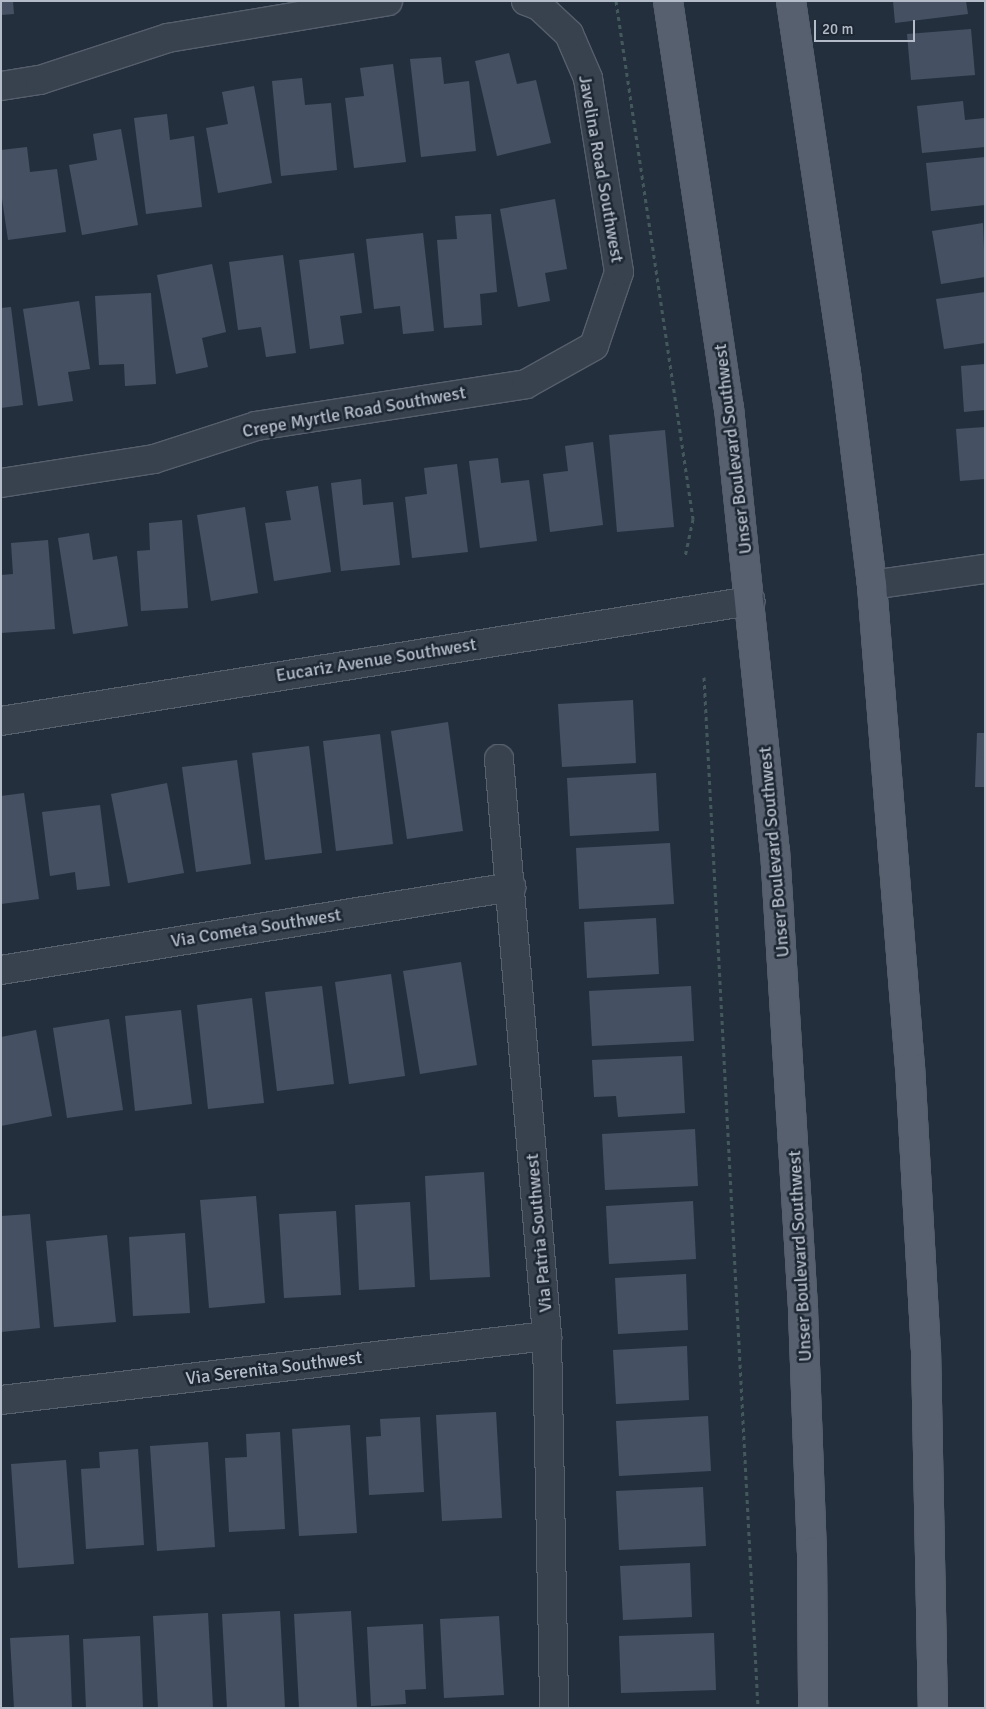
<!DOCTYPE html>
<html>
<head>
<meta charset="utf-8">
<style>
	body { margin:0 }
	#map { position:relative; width:986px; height:1709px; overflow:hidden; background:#242f3e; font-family:Signika,sans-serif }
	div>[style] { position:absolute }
	.building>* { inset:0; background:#455162 }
	.path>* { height:3px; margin-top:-1.5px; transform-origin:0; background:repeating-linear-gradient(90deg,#44595c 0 4px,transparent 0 8px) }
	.roads { filter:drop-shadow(1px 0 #565f6c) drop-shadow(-1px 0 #565f6c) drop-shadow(0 1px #565f6c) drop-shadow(0 -1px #565f6c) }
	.minor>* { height:28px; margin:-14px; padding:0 14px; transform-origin:14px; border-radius:14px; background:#38414e }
	.major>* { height:28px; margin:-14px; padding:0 14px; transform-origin:14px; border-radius:14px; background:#56606e }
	span { translate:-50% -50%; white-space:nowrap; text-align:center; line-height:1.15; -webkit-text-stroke:5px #1d2633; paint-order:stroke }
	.street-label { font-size:18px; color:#b4bcc9 }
	.frame { position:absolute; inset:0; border:2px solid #b4bcc9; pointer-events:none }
	.scale { position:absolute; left:814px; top:20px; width:101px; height:22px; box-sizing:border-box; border:2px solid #b4bcc9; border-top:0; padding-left:6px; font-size:15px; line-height:18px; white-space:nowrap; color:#b4bcc9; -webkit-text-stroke:4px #1d2633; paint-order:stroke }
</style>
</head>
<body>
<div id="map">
	<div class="building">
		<div style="clip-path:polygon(1px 1px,13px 1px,14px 14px,1px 15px)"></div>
		<div style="clip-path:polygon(893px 1px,966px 1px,968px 14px,895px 23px)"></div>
		<div style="clip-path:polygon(971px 29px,975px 75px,911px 80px,907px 34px)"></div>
		<div style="clip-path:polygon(509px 53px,517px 84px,536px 80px,551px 143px,497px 156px,475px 61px)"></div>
		<div style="clip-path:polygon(441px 57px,444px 84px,469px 81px,476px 151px,421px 157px,410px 59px)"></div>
		<div style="clip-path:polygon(393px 64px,406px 162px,354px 168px,345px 98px,364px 96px,360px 68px)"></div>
		<div style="clip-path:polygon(302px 78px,305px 105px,331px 103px,337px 170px,281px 176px,272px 81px)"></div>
		<div style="clip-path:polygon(254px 86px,272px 183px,218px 193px,206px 128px,228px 124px,222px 92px)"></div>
		<div style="clip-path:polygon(963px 101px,965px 120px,985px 118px,985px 147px,922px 153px,917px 106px)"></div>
		<div style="clip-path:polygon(167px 114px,170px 140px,194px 136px,202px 207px,146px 214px,134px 118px)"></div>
		<div style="clip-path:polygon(121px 129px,138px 225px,82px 235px,69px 165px,97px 160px,93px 134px)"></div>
		<div style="clip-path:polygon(27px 147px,30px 172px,57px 169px,66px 232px,8px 240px,1px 192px,1px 150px)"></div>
		<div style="clip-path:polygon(985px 157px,985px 205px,931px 211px,926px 163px)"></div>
		<div style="clip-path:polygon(555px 199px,567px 269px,545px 273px,550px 301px,518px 307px,500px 209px)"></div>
		<div style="clip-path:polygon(491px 214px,497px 292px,480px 294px,482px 325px,444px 328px,437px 240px,457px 239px,455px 216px)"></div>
		<div style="clip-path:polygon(983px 223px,985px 277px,941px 284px,932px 231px)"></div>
		<div style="clip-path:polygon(423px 233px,434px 331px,403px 334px,400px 306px,374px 309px,366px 239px)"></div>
		<div style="clip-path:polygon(354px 253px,362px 313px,340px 316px,344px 344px,310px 349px,299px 260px)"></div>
		<div style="clip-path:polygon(283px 255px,296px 353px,266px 357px,261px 327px,238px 330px,229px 262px)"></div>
		<div style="clip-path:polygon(212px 264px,226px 332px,202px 338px,208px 367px,176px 374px,157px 275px)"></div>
		<div style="clip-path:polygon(985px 292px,985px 343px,944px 349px,936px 299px)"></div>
		<div style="clip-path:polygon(151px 293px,156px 384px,125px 386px,124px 364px,99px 365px,95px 296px)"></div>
		<div style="clip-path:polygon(79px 301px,90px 369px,68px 372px,73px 401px,38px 406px,23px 309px)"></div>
		<div style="clip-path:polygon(11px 307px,23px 405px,1px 408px,1px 308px)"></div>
		<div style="clip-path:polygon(985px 364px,985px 410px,964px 412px,961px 366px)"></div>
		<div style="clip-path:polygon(985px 427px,985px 479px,960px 481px,956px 429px)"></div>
		<div style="clip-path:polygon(665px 430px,674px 527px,617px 532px,609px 435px)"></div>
		<div style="clip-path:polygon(593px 442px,603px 525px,550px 532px,543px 474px,568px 471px,565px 446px)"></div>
		<div style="clip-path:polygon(498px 458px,501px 483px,529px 480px,537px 541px,480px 548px,469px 461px)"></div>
		<div style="clip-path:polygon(457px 464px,468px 552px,412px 558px,405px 497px,427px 494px,424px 468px)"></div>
		<div style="clip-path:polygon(361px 479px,363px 505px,393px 502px,400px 565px,341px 571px,331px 483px)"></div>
		<div style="clip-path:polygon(318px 486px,331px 572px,274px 581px,265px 523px,291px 520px,286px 491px)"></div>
		<div style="clip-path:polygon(245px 507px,258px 593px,211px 601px,197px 515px)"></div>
		<div style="clip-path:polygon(182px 520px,188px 608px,141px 611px,137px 551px,150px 550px,149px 523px)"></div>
		<div style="clip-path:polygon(89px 533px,93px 560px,117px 556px,128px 626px,73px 634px,58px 538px)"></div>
		<div style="clip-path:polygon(48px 540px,55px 629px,1px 633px,1px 575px,13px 574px,11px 543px)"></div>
		<div style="clip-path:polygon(633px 700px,636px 763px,562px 767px,558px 704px)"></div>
		<div style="clip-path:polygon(448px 722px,463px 831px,407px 839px,391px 731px)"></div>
		<div style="clip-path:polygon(977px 733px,985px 733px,985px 787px,975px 787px)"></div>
		<div style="clip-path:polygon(380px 734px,393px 844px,336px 851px,323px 741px)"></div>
		<div style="clip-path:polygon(309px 746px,322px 853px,265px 860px,252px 753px)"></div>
		<div style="clip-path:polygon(237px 760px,251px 864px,196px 872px,182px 767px)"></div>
		<div style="clip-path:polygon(656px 773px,659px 831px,570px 836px,567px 778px)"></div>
		<div style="clip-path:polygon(167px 783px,184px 873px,128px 883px,111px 794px)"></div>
		<div style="clip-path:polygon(24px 793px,39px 899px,1px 904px,1px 796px)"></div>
		<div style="clip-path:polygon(100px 805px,110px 886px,77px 890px,75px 872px,50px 876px,42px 812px)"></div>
		<div style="clip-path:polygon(670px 843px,674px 904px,579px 909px,576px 848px)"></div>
		<div style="clip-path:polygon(656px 918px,659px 974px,587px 978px,584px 922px)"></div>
		<div style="clip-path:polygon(461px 962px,477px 1065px,420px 1074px,403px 971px)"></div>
		<div style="clip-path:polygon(391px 974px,405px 1076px,349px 1084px,335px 982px)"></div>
		<div style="clip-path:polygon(322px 986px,334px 1084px,277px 1091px,265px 992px)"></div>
		<div style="clip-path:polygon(691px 986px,694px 1041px,592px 1046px,589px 991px)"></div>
		<div style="clip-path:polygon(252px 998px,264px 1103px,208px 1109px,197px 1005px)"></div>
		<div style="clip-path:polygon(181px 1010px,192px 1104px,135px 1111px,125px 1016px)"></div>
		<div style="clip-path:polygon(109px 1019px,123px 1110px,67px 1118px,53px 1028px)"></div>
		<div style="clip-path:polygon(36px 1030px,52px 1116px,1px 1126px,1px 1037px)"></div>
		<div style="clip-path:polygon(682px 1056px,685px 1113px,618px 1117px,616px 1096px,594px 1097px,592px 1060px)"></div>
		<div style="clip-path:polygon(695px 1129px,698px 1186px,605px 1190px,602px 1134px)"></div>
		<div style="clip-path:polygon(484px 1172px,490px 1277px,430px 1280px,425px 1176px)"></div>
		<div style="clip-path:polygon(256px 1196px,265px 1303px,209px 1308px,200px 1200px)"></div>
		<div style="clip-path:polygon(693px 1201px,696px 1259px,609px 1264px,606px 1206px)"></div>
		<div style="clip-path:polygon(410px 1202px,415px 1287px,359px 1290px,355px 1205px)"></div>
		<div style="clip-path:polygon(336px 1211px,341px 1295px,284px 1298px,279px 1214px)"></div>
		<div style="clip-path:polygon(30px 1214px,40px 1328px,1px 1332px,1px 1216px)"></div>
		<div style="clip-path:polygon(185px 1233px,190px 1313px,133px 1316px,129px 1237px)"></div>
		<div style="clip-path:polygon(107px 1235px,116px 1322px,54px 1327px,46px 1241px)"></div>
		<div style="clip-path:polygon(686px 1274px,688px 1330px,618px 1334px,615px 1278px)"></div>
		<div style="clip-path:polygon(687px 1346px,689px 1400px,616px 1404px,613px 1350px)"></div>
		<div style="clip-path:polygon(496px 1412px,502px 1518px,442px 1521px,436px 1415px)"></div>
		<div style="clip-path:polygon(708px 1416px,711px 1471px,619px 1476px,616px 1421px)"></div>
		<div style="clip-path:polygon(420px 1417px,424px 1492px,369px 1495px,366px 1437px,381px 1436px,380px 1419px)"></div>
		<div style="clip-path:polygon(350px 1425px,357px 1533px,299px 1536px,292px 1429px)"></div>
		<div style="clip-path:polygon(280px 1432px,285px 1529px,229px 1532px,225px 1458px,247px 1457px,246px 1434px)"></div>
		<div style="clip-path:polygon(208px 1442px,215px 1547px,157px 1551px,150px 1446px)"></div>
		<div style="clip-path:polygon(138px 1449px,144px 1545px,86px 1549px,81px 1469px,100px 1468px,99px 1452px)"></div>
		<div style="clip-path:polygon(66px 1460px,74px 1564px,18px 1568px,11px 1464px)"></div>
		<div style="clip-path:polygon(703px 1487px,706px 1546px,619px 1550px,616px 1491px)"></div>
		<div style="clip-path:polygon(690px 1563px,692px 1617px,623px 1620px,620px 1566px)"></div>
		<div style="clip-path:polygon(280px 1611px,285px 1708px,227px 1708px,222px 1614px)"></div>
		<div style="clip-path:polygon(351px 1611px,357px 1708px,299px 1708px,294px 1614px)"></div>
		<div style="clip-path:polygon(208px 1613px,213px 1708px,158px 1708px,153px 1616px)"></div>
		<div style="clip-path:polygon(499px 1616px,504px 1695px,444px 1698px,440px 1619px)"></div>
		<div style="clip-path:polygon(423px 1624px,426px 1689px,405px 1690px,406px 1704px,371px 1706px,367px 1627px)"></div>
		<div style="clip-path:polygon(714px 1633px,716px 1690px,621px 1693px,619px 1636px)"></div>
		<div style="clip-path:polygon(69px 1635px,72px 1708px,14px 1708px,10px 1638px)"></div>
		<div style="clip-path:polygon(140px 1636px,143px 1708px,86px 1708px,83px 1639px)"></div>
	</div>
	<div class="path">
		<div style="left:616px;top:1px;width:524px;rotate:81.54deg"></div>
		<div style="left:693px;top:519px;width:39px;rotate:102deg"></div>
		<div style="left:704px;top:677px;width:1032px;rotate:87deg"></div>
	</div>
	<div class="roads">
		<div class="minor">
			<div style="left:1px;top:86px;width:39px;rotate:-9deg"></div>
			<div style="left:40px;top:80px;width:135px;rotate:-18.2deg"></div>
			<div style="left:168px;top:38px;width:223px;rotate:-9.5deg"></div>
			<div style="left:1px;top:483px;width:155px;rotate:-8.9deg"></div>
			<div style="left:154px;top:459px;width:107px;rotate:-17.9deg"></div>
			<div style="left:256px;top:426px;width:273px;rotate:-8.8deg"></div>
			<div style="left:526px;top:384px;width:78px;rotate:-29.2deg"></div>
			<div style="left:594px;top:346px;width:78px;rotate:-71.3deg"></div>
			<div style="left:619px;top:272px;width:196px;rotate:-99.1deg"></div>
			<div style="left:588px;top:78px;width:48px;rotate:-113.4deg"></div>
			<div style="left:569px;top:34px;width:41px;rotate:-137deg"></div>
			<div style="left:539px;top:6px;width:14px;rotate:-159deg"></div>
			<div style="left:872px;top:585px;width:114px;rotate:-8.1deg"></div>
			<div style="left:1px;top:721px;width:759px;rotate:-9.1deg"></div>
			<div style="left:499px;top:759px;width:579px;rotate:85.24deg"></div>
			<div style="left:547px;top:1336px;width:372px;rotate:88.9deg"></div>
			<div style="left:1px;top:970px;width:517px;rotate:-9.24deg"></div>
			<div style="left:1px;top:1400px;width:550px;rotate:-6.69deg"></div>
		</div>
		<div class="major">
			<div style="left:668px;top:1px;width:412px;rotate:81.5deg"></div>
			<div style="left:729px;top:408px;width:444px;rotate:84.1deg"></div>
			<div style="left:775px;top:850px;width:461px;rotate:86.5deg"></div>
			<div style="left:803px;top:1310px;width:242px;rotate:87.9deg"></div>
			<div style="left:812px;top:1552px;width:156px;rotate:89.6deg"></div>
			<div style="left:791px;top:1px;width:376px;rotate:81.6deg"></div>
			<div style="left:846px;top:373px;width:214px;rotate:83deg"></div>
			<div style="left:872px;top:585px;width:482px;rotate:85.5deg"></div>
			<div style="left:910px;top:1066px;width:283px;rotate:86.8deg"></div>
			<div style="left:926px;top:1349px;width:359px;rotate:88.9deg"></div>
		</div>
	</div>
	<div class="street-label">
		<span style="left:601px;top:169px;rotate:80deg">Javelina Road Southwest</span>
		<span style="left:354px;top:412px;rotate:-10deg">Crepe Myrtle Road Southwest</span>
		<span style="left:733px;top:449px;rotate:-97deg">Unser Boulevard Southwest</span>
		<span style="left:376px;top:660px;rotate:-9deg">Eucariz Avenue Southwest</span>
		<span style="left:774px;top:852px;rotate:-95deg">Unser Boulevard Southwest</span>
		<span style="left:256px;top:928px;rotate:-9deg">Via Cometa Southwest</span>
		<span style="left:539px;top:1233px;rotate:-95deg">Via Patria Southwest</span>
		<span style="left:800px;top:1256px;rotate:-93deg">Unser Boulevard Southwest</span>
		<span style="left:274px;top:1368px;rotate:-7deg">Via Serenita Southwest</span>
	</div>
	<div class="frame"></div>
	<div class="scale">20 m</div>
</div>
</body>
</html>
